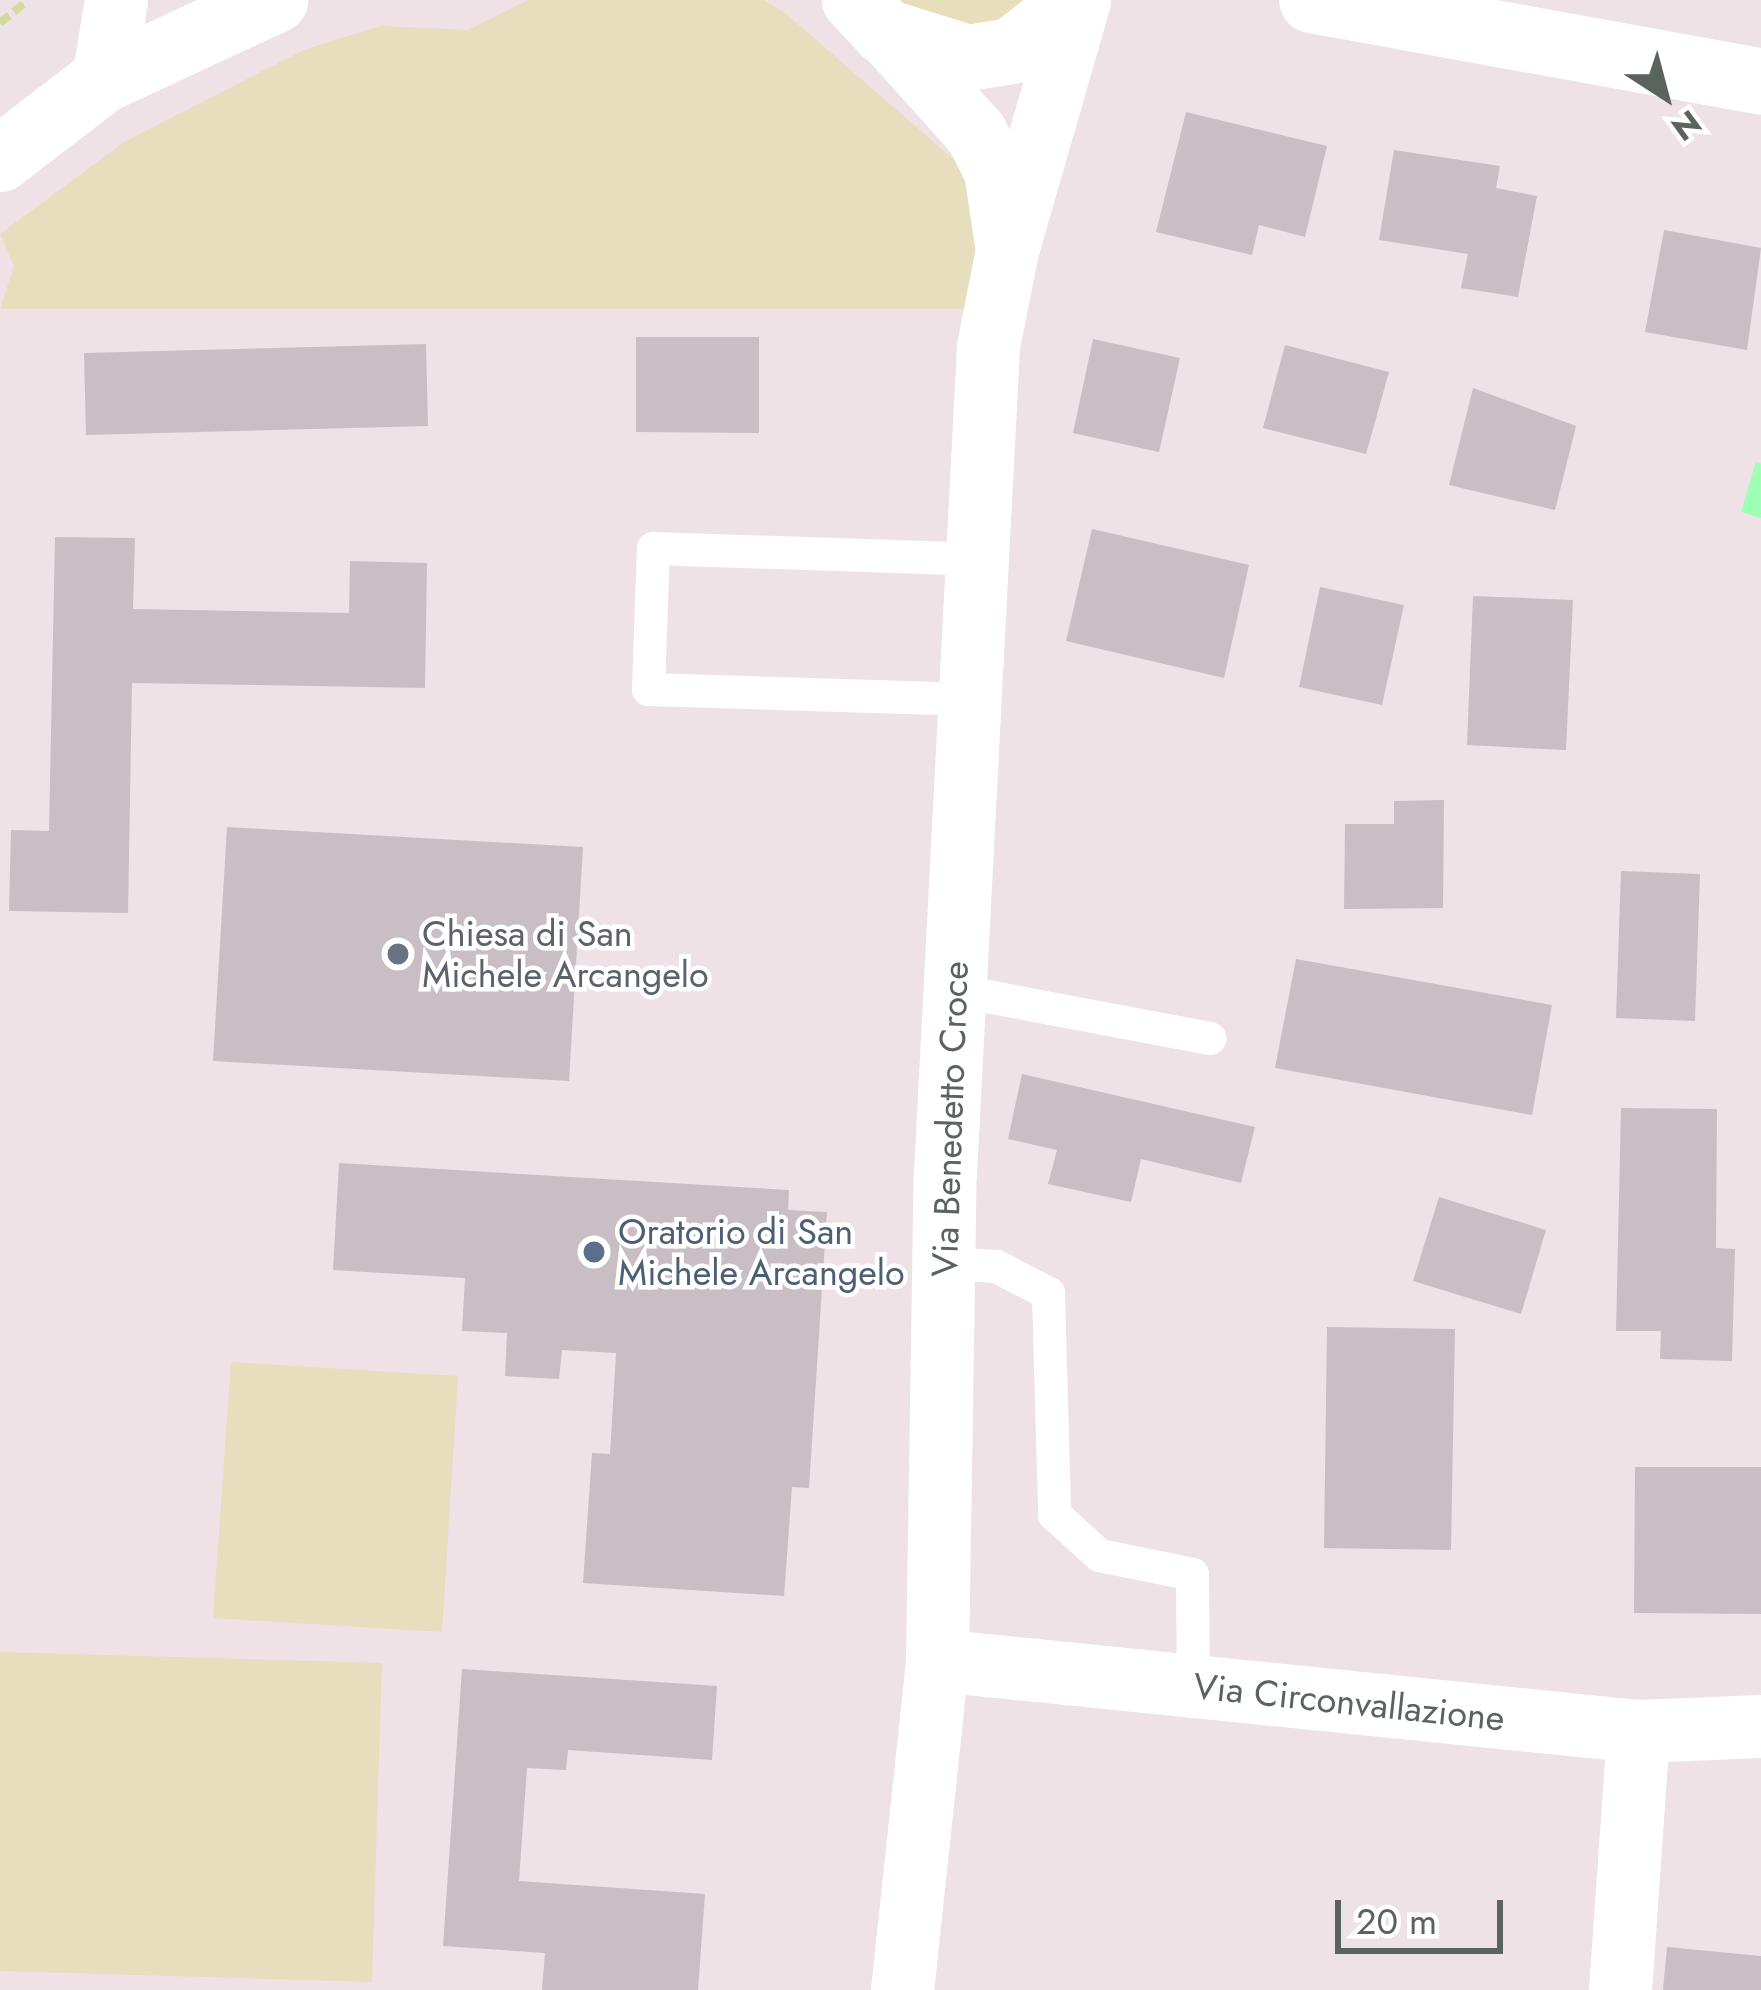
<!DOCTYPE html>
<html>
<head>
<meta charset="utf-8">
<style>
	body { margin:0 }
	#map { position:relative; width:1761px; height:1990px; overflow:hidden; background:#eee2e7; font-family:Jost,sans-serif }
	div>[style] { position:absolute }
	.green>* { inset:0; background:#e6debd }
	.water>* { inset:0; background:#a0ffb6 }
	.building>* { inset:0; background:#c8bec4 }
	.path>* { height:8px; margin-top:-4px; transform-origin:0; background:repeating-linear-gradient(90deg,#d5d99f 0 12px,transparent 0 18px) }
	.service>* { height:33px; margin:-16.5px; padding:0 16.5px; transform-origin:16.5px; border-radius:16.5px; background:#fff }
	.minor>* { height:63px; margin:-31.5px; padding:0 31.5px; transform-origin:31.5px; border-radius:31.5px; background:#fff }
	.tertiary>* { height:66px; margin:-33px; padding:0 33px; transform-origin:33px; border-radius:33px; background:#fff }
	.dots>* { width:33px; height:33px; translate:-50% -50%; box-sizing:border-box; border:6px solid #fff; border-radius:50% }
	span { translate:-50% -50%; white-space:nowrap; text-align:center; line-height:1.15; -webkit-text-stroke:9px #fff; paint-order:stroke }
	.worship-label { font-size:36px; color:#5b616d }
	.left { translate:0 -50%; text-align:left }
	.street-label { font-size:36px; color:#5a635d }
	.service-label { font-size:36px; color:#4e5e75 }
	.north { position:absolute; left:1605px; top:36px; width:120px; height:120px; -webkit-text-stroke:9px #fff; paint-order:stroke; rotate:144deg; font-size:33px; font-weight:700; line-height:48px; text-align:center; color:#5a635d }
	.north::after { content:''; display:block; margin:auto; width:42px; height:54px; background:#5a635d; clip-path:polygon(50% 0,100% 100%,50% 72%,0 100%) }
	.scale { position:absolute; left:1335px; top:1900px; width:168px; height:54px; box-sizing:border-box; border:6px solid #5a635d; border-top:0; padding-left:15px; font-size:36px; line-height:42px; white-space:nowrap; color:#5a635d; -webkit-text-stroke:9px #fff; paint-order:stroke }
</style>
</head>
<body>
<div id="map">
	<div class="green">
		<div style="clip-path:polygon(528px 0,764px 0,784px 12px,967px 171px,982px 225px,969px 309px,0 309px,14px 266px,0 234px,124px 142px,306px 49px,381px 26px,468px 30px)"></div>
		<div style="clip-path:polygon(887px 0,1029px 0,984px 29px)"></div>
		<div style="clip-path:polygon(231px 1362px,458px 1376px,442px 1632px,213px 1618px)"></div>
		<div style="clip-path:polygon(0 1652px,382px 1663px,372px 1982px,0 1971px)"></div>
	</div>
	<div class="water">
		<div style="clip-path:polygon(1756px 462px,1761px 464px,1761px 518px,1741px 512px)"></div>
	</div>
	<div class="building">
		<div style="clip-path:polygon(1186px 112px,1327px 146px,1305px 237px,1259px 225px,1252px 255px,1156px 232px)"></div>
		<div style="clip-path:polygon(1394px 150px,1500px 166px,1496px 188px,1537px 196px,1518px 297px,1461px 288px,1468px 254px,1379px 240px)"></div>
		<div style="clip-path:polygon(1664px 230px,1761px 248px,1747px 350px,1645px 332px)"></div>
		<div style="clip-path:polygon(636px 337px,759px 337px,759px 433px,636px 432px)"></div>
		<div style="clip-path:polygon(1093px 339px,1180px 358px,1159px 452px,1073px 433px)"></div>
		<div style="clip-path:polygon(426px 344px,428px 426px,86px 435px,84px 353px)"></div>
		<div style="clip-path:polygon(1285px 345px,1389px 372px,1366px 454px,1263px 428px)"></div>
		<div style="clip-path:polygon(1473px 388px,1576px 426px,1555px 510px,1449px 485px)"></div>
		<div style="clip-path:polygon(1092px 529px,1249px 565px,1224px 678px,1066px 641px)"></div>
		<div style="clip-path:polygon(55px 537px,135px 538px,133px 609px,349px 613px,350px 561px,427px 563px,425px 688px,132px 683px,128px 913px,9px 911px,11px 830px,49px 831px)"></div>
		<div style="clip-path:polygon(1320px 587px,1404px 605px,1382px 705px,1299px 687px)"></div>
		<div style="clip-path:polygon(1473px 596px,1573px 600px,1566px 750px,1467px 745px)"></div>
		<div style="clip-path:polygon(1444px 800px,1443px 908px,1344px 909px,1345px 824px,1394px 824px,1394px 801px)"></div>
		<div style="clip-path:polygon(227px 827px,583px 847px,569px 1081px,213px 1061px)"></div>
		<div style="clip-path:polygon(1621px 871px,1700px 874px,1695px 1021px,1616px 1018px)"></div>
		<div style="clip-path:polygon(1296px 959px,1552px 1005px,1532px 1115px,1275px 1068px)"></div>
		<div style="clip-path:polygon(1022px 1074px,1255px 1127px,1241px 1183px,1141px 1159px,1131px 1202px,1048px 1184px,1057px 1150px,1008px 1139px)"></div>
		<div style="clip-path:polygon(1621px 1108px,1717px 1109px,1716px 1248px,1735px 1249px,1732px 1361px,1660px 1359px,1661px 1331px,1616px 1331px)"></div>
		<div style="clip-path:polygon(339px 1163px,789px 1190px,788px 1210px,827px 1212px,809px 1488px,792px 1487px,784px 1596px,583px 1583px,592px 1453px,610px 1454px,616px 1353px,562px 1350px,559px 1379px,505px 1376px,507px 1333px,462px 1331px,465px 1278px,333px 1270px)"></div>
		<div style="clip-path:polygon(1439px 1197px,1546px 1230px,1521px 1314px,1413px 1281px)"></div>
		<div style="clip-path:polygon(1327px 1327px,1455px 1329px,1451px 1550px,1324px 1548px)"></div>
		<div style="clip-path:polygon(1635px 1467px,1761px 1467px,1761px 1614px,1634px 1613px)"></div>
		<div style="clip-path:polygon(462px 1669px,717px 1686px,712px 1760px,568px 1750px,566px 1770px,527px 1768px,519px 1881px,705px 1894px,698px 1990px,542px 1990px,545px 1953px,443px 1946px)"></div>
		<div style="clip-path:polygon(1667px 1947px,1761px 1956px,1761px 1990px,1663px 1990px)"></div>
	</div>
	<div class="path">
		<div style="left:0;top:23px;width:36px;rotate:-39deg"></div>
	</div>
	<div class="service">
		<div style="left:970px;top:699px;width:322px;rotate:-178.2deg"></div>
		<div style="left:648px;top:689px;width:141px;rotate:-88deg"></div>
		<div style="left:653px;top:548px;width:324px;rotate:1.9deg"></div>
		<div style="left:955px;top:990px;width:259px;rotate:10.7deg"></div>
		<div style="left:944px;top:1263px;width:52px;rotate:3.3deg"></div>
		<div style="left:996px;top:1266px;width:59px;rotate:27.4deg"></div>
		<div style="left:1048px;top:1293px;width:221px;rotate:88.4deg"></div>
		<div style="left:1054px;top:1514px;width:61px;rotate:42.3deg"></div>
		<div style="left:1099px;top:1555px;width:95px;rotate:11.5deg"></div>
		<div style="left:1192px;top:1574px;width:113px;rotate:89.5deg"></div>
	</div>
	<div class="minor">
		<div style="left:885px;top:32px;width:136px;rotate:48deg"></div>
		<div style="left:976px;top:133px;width:42px;rotate:63.4deg"></div>
		<div style="left:995px;top:171px;width:80px;rotate:81.4deg"></div>
		<div style="left:1007px;top:250px;width:260px;rotate:-73.9deg"></div>
		<div style="left:103px;top:80px;width:81px;rotate:-80.8deg"></div>
		<div style="left:937px;top:1660px;width:705px;rotate:5.78deg"></div>
		<div style="left:1638px;top:1731px;width:123px;rotate:-2.3deg"></div>
		<div style="left:902px;top:1990px;width:332px;rotate:-83.9deg"></div>
		<div style="left:937px;top:1660px;width:487px;rotate:-89.1deg"></div>
		<div style="left:945px;top:1173px;width:828px;rotate:-87.02deg"></div>
		<div style="left:988px;top:346px;width:98px;rotate:-78.8deg"></div>
		<div style="left:1620px;top:1990px;width:260px;rotate:-86deg"></div>
	</div>
	<div class="tertiary">
		<div style="left:855px;top:0;width:44px;rotate:46.8deg"></div>
		<div style="left:885px;top:32px;width:87px;rotate:17.4deg"></div>
		<div style="left:968px;top:58px;width:45px;rotate:-9deg"></div>
		<div style="left:1012px;top:51px;width:83px;rotate:-38.1deg"></div>
		<div style="left:1312px;top:0;width:456px;rotate:10.3deg"></div>
		<div style="left:0;top:159px;width:130px;rotate:-37.5deg"></div>
		<div style="left:103px;top:80px;width:190px;rotate:-24.9deg"></div>
	</div>
	<div class="dots">
		<div style="left:398px;top:954px;background:#6b7280"></div>
		<div style="left:594px;top:1252px;background:#5c6f8a"></div>
	</div>
	<div class="worship-label">
		<span class="left" style="left:422px;top:954px">Chiesa di San<br>Michele Arcangelo</span>
	</div>
	<div class="street-label">
		<span style="left:950px;top:1119px;rotate:-88deg">Via Benedetto Croce</span>
		<span style="left:1349px;top:1702px;rotate:6deg">Via Circonvallazione</span>
	</div>
	<div class="service-label">
		<span class="left" style="left:618px;top:1252px">Oratorio di San<br>Michele Arcangelo</span>
	</div>
	<div class="north">N</div>
	<div class="scale">20 m</div>
</div>
</body>
</html>
